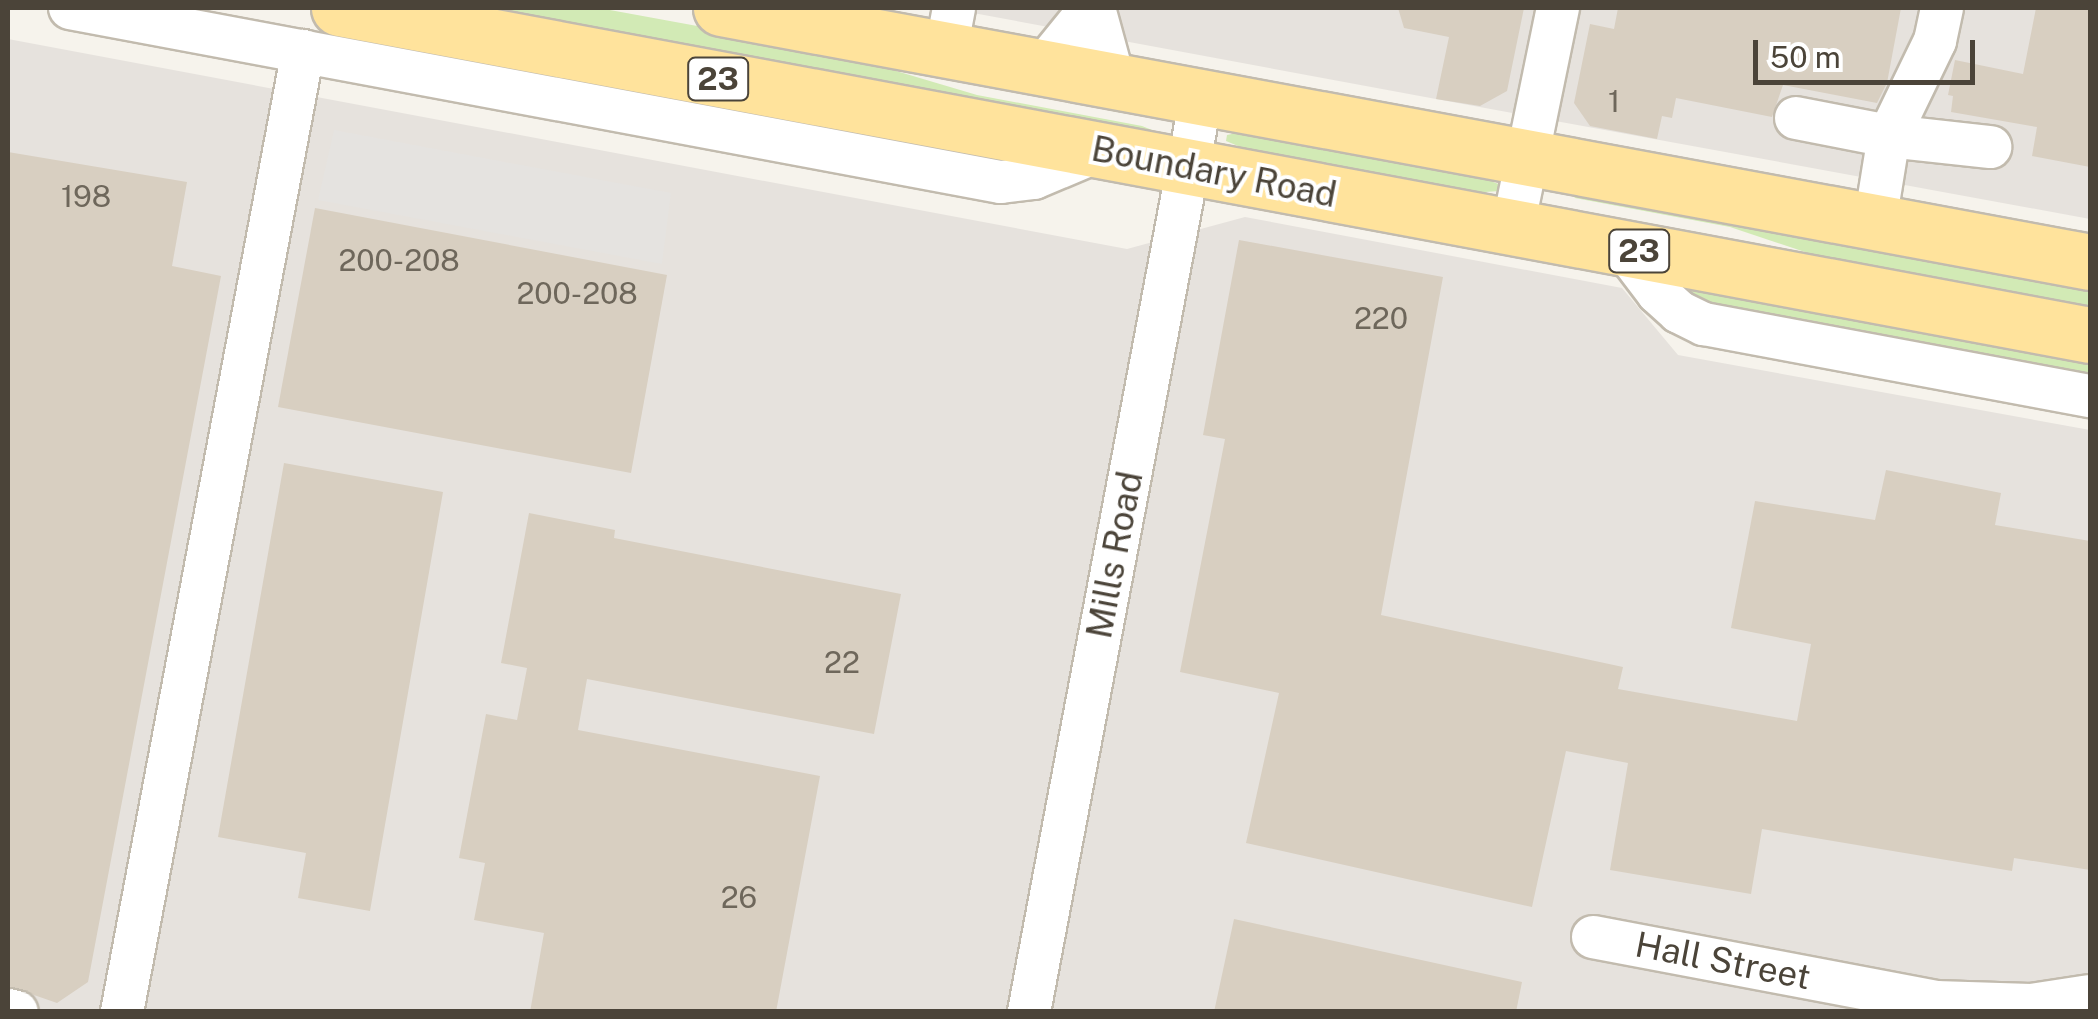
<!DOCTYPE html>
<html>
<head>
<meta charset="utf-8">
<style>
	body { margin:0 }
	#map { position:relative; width:2098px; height:1019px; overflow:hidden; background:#f6f3ec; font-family:"Public Sans",sans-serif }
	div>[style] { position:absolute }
	.industrial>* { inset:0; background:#e6e2dd }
	.green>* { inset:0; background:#d2eab5 }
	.parking>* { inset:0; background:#e5e3e0 }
	.building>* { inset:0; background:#d8cfc1 }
	.roads { filter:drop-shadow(2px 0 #c2bbae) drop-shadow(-2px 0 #c2bbae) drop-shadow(0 2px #c2bbae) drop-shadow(0 -2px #c2bbae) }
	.minor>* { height:42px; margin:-21px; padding:0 21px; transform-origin:21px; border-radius:21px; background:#fff }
	.major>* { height:55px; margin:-27.5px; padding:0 27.5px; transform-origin:27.5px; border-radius:27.5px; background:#ffe39c }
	span { translate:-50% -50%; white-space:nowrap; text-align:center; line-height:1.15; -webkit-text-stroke:8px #fff; paint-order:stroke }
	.number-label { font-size:30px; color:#6e675b }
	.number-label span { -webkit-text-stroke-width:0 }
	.shield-label span { padding:2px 8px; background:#fff; border:2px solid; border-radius:8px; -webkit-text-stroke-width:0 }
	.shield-label { font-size:32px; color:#4b4439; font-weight:700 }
	.street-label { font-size:35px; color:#4b4439 }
	.frame { position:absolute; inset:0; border:10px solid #4b4439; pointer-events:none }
	.scale { position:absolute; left:1753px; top:40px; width:222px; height:45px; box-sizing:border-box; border:5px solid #4b4439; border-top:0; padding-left:12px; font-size:30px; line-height:35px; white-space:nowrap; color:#4b4439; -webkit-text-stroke:8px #fff; paint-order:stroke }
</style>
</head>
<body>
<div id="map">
	<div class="industrial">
		<div style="clip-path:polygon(946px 8px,2090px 8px,2090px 219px,1436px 99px)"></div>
		<div style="clip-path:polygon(8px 39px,1127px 249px,1245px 217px,1622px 288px,1678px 355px,2090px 430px,2090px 1011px,8px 1011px)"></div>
	</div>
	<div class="green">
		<div style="clip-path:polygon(469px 8px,599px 8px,822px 49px,977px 95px,1142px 126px,1167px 136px)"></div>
		<div style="clip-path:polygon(1241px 132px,1460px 169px,1501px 185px,1500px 191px,1469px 193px,1255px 153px,1226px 141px,1227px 135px)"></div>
		<div style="clip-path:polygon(1569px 191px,2090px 288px,2090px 310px,1817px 256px,1730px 227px,1575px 198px)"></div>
		<div style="clip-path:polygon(1662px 278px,2090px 356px,2090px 378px,1698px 304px)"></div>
	</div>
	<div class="parking">
		<div style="clip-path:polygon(334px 130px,671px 193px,662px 264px,318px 200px)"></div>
	</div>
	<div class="building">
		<div style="clip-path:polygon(1398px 8px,1524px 8px,1507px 91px,1480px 106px,1436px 99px,1449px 37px,1404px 28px)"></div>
		<div style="clip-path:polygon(1618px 8px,1901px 8px,1887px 83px,1877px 103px,1783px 85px,1772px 117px,1676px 98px,1672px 118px,1662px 116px,1657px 139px,1590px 126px,1574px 103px,1590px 24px,1614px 29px)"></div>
		<div style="clip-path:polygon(2036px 8px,2090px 8px,2090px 167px,2032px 156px,2037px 127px,1951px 112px,1953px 96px,1948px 95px,1955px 60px,2023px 74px)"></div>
		<div style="clip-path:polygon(8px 152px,187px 182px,172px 266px,221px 276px,88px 982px,57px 1003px,8px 986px)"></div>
		<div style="clip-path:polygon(315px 208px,667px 275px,631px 473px,278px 407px)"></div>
		<div style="clip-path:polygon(1239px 240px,1443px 277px,1381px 615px,1623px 667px,1618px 689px,1797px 721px,1811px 644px,1731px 628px,1755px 501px,1875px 520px,1886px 470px,2001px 493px,1995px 525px,2090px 541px,2090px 870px,2014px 858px,2012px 871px,1762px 829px,1751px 894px,1610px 870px,1628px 763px,1566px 751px,1532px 907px,1246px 843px,1279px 693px,1180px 672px,1225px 439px,1203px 435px)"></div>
		<div style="clip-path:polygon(284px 463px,443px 492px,370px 911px,298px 898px,306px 853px,218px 837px)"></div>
		<div style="clip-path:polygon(529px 513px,615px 530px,614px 538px,901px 594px,874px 734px,587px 679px,578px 730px,820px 776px,776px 1012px,530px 1012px,544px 933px,474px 920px,485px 863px,459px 858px,486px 714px,517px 720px,527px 668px,501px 663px)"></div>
		<div style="clip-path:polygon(1234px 919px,1522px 982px,1516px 1012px,1214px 1012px)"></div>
	</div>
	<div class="roads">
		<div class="minor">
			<div style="left:70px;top:8px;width:947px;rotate:10.59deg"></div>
			<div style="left:1001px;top:182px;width:33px;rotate:-7deg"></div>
			<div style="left:1034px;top:178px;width:69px;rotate:-22.9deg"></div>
			<div style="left:1094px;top:8px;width:76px;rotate:74.7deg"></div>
			<div style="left:946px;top:50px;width:43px;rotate:-79.2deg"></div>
			<div style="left:1042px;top:68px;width:77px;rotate:-50.8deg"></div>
			<div style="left:1796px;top:118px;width:95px;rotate:11deg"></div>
			<div style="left:1889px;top:136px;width:102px;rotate:6.2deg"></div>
			<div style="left:1875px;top:222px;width:87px;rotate:-80.8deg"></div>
			<div style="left:1889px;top:136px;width:106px;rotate:-64.2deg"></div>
			<div style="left:1935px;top:41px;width:34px;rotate:-78deg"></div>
			<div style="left:1513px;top:227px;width:224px;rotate:-78.4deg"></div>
			<div style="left:1624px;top:248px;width:56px;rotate:52.9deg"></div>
			<div style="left:1658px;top:293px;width:28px;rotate:42deg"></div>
			<div style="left:1679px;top:312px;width:28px;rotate:26deg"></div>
			<div style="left:1704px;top:324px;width:393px;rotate:10.6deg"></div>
			<div style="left:1593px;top:937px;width:349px;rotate:10.7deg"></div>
			<div style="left:1936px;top:1002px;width:95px;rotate:1.8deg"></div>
			<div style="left:2031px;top:1005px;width:60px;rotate:-8.7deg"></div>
			<div style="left:8px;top:1010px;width:9px;rotate:13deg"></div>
			<div style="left:122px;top:1012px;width:978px;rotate:-79.33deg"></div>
			<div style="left:1029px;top:1012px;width:930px;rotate:-79.34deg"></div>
		</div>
		<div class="major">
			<div style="left:339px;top:8px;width:1781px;rotate:10.58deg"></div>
			<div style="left:721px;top:8px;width:1392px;rotate:10.51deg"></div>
		</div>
	</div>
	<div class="number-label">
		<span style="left:1614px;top:101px">1</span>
		<span style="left:86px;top:196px">198</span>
		<span style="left:399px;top:260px">200-208</span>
		<span style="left:577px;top:293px">200-208</span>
		<span style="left:1381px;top:318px">220</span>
		<span style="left:842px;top:662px">22</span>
		<span style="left:739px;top:897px">26</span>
	</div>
	<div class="shield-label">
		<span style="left:718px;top:79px">23</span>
		<span style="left:1639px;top:251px">23</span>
	</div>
	<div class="street-label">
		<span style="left:1214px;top:172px;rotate:11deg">Boundary Road</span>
		<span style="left:1115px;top:555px;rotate:-79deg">Mills Road</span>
		<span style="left:1723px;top:961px;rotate:11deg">Hall Street</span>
	</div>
	<div class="frame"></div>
	<div class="scale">50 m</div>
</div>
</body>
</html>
